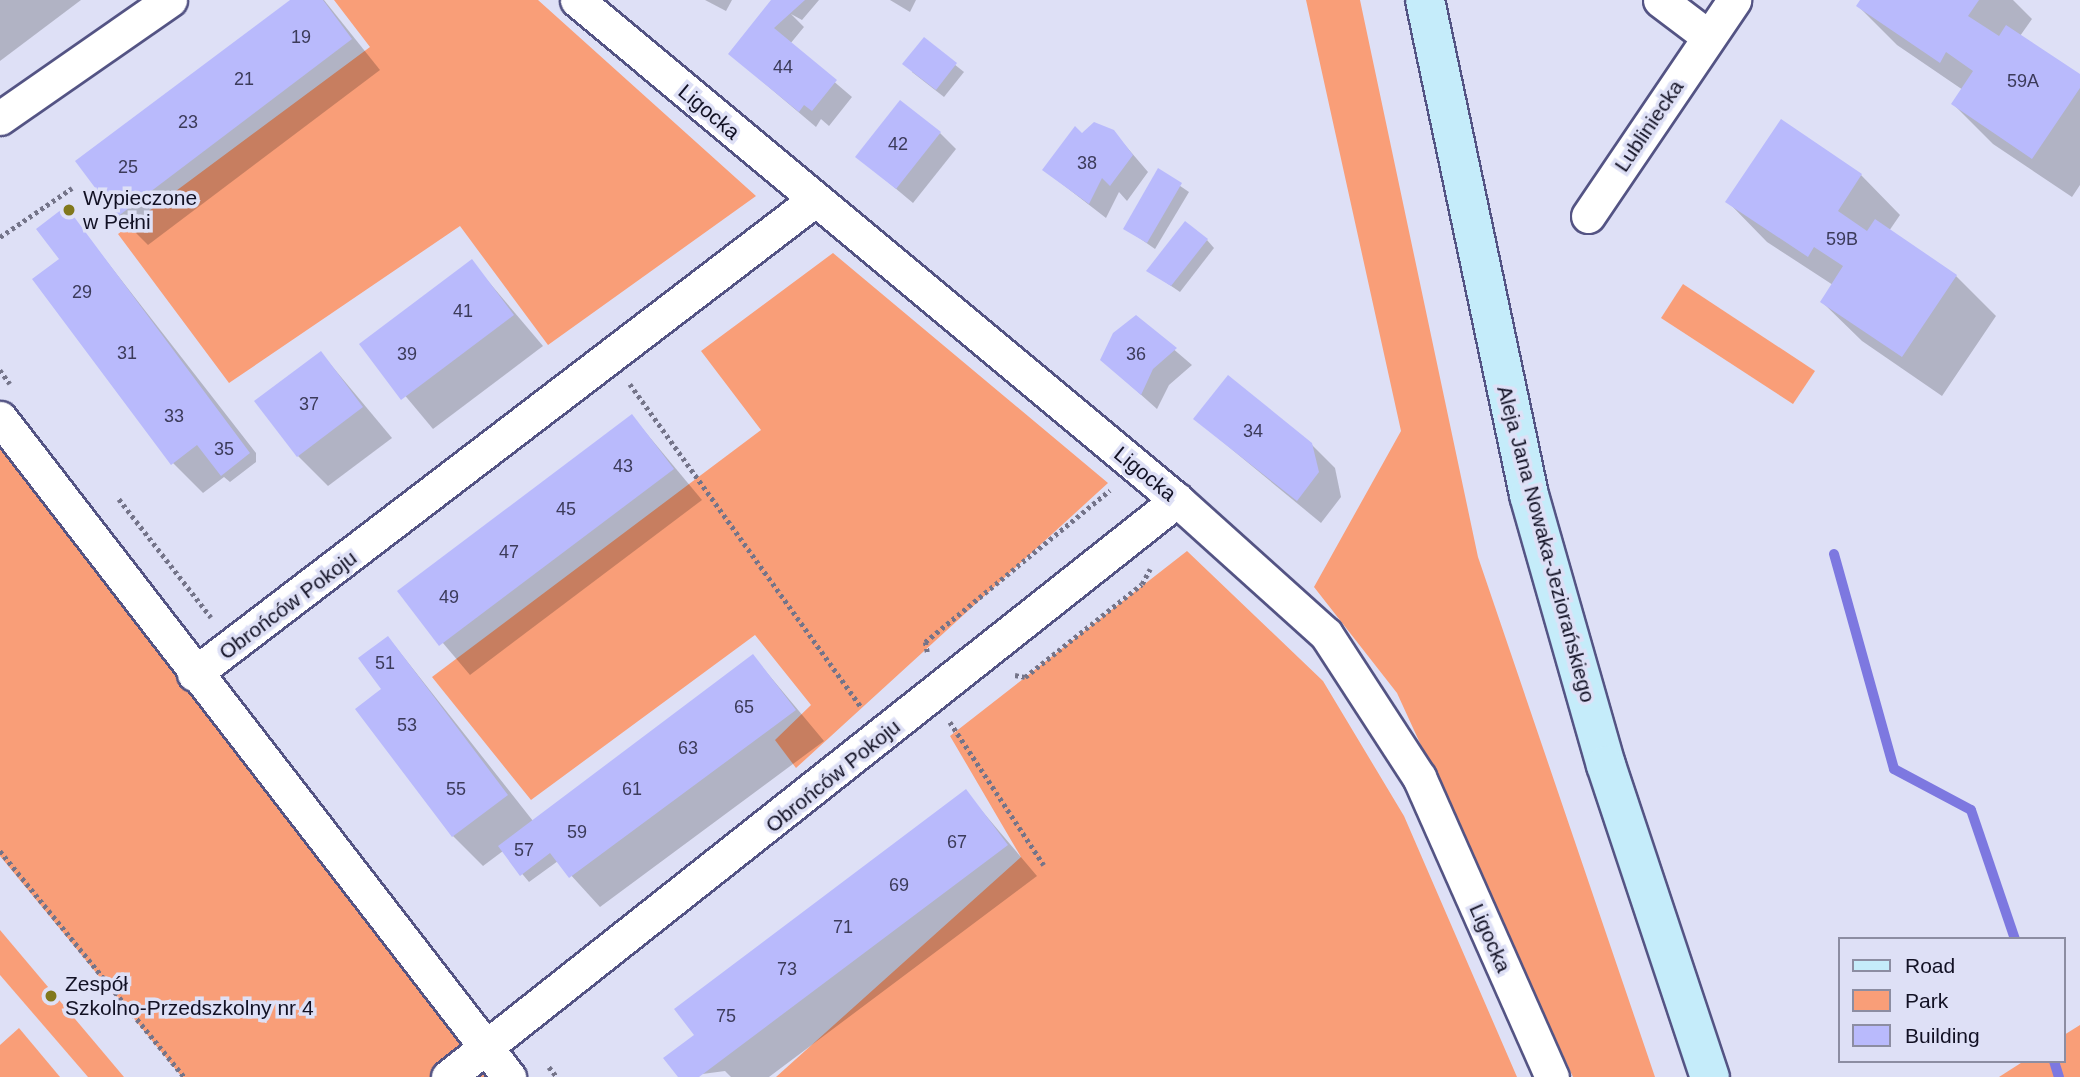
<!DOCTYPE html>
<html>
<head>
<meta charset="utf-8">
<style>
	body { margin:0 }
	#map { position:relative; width:2080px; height:1077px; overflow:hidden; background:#dee0f6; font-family:Arial,sans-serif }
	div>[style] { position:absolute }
	.green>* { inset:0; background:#f99e78 }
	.shadow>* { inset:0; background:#0003 }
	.stream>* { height:10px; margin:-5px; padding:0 5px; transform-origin:5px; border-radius:5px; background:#7d78e0 }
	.building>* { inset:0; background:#b9bafc }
	.path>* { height:4.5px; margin-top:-2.25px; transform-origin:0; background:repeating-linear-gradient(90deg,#747489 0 3.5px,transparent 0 7px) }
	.roads { filter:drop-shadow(2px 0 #545484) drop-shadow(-2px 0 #545484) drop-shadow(0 2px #545484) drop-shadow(0 -2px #545484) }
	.street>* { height:33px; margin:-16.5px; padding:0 16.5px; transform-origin:16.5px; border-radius:16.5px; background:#fff }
	.primary>* { height:38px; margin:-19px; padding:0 19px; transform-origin:19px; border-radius:19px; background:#c5ecfa }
	.dots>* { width:19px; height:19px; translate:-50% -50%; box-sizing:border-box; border:4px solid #dee0f6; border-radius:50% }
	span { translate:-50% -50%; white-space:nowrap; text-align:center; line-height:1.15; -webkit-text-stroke:7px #dee0f6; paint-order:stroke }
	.number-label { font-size:18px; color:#3c3b5a }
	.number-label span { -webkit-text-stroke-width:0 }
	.street-label { font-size:21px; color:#121124 }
	.poi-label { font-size:21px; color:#121124 }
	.left { translate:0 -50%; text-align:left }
	.legend { position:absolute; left:1838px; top:937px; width:228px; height:126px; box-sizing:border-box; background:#dee0f6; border:2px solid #8c8da2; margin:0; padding:9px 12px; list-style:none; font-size:21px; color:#121124 }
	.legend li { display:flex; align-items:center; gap:14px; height:35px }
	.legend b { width:35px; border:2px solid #8c8da2 }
</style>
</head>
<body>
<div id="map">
	<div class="green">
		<div style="clip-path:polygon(334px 0,538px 0,756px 196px,548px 345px,460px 226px,229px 383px,118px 234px,370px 47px)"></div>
		<div style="clip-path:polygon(1306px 0,1360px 0,1478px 557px,1655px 1077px,1573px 1077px,1397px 693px,1314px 587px,1401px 431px)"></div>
		<div style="clip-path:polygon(833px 253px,1108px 483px,796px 768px,775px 740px,811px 705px,755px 635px,531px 800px,432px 677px,761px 430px,701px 351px)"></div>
		<div style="clip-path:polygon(1683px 284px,1815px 371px,1793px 404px,1661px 318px)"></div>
		<div style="clip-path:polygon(0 418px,509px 1077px,182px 1077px,0 856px)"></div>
		<div style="clip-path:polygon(1187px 551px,1323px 681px,1404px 816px,1517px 1077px,776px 1077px,1021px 857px,950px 736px)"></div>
		<div style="clip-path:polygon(0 930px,124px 1077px,88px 1077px,0 975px)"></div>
		<div style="clip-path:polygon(2080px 1025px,2080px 1077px,1999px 1077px,2024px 1061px,2064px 1061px,2064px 1035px)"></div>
		<div style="clip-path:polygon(19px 1028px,60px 1077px,0 1077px,0 1045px)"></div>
	</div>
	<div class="shadow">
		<div style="clip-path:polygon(0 0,81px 0,0 61px)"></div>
		<div style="clip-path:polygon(293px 0,324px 0,380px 70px,148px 245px,118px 215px)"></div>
		<div style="clip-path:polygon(705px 0,732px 0,726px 11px)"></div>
		<div style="clip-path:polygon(773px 0,819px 0,802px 20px,791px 14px,804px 27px,790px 44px,852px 97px,829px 126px,821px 119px,816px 127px,730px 54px)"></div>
		<div style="clip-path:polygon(890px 0,916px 0,910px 12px)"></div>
		<div style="clip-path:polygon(1862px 0,2013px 0,2032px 19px,2020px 36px,2080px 76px,2080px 185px,2072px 197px,1993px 144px,1953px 104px,1963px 90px,1897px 45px,1858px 6px)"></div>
		<div style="clip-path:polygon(924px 40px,964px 72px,944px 97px,912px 72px)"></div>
		<div style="clip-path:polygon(1113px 131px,1148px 172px,1127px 201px,1119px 192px,1106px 218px,1044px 170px,1082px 136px)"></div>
		<div style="clip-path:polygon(940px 133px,956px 149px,913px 203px,858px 157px)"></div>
		<div style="clip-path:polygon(1158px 171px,1189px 192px,1155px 249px,1125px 228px)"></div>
		<div style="clip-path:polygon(1861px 175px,1900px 215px,1889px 231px,1956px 276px,1996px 316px,1942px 396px,1862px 341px,1822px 302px,1833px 285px,1767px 242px,1728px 202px)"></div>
		<div style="clip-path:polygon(66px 209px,256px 453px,256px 462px,230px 482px,224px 477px,203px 493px,173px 463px,62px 259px)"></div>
		<div style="clip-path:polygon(1207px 240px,1214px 248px,1180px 292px,1149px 271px)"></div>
		<div style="clip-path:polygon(471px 261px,543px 346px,433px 429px,362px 344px)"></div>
		<div style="clip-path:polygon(1136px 317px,1192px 365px,1169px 385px,1157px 409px,1102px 360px)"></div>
		<div style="clip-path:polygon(321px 353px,392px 438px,328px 486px,298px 456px)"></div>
		<div style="clip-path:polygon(632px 416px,702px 500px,470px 675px,399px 591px)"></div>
		<div style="clip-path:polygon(1195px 419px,1311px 444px,1335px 468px,1341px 497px,1321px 523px)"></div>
		<div style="clip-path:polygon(395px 646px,533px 821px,753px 656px,824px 741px,600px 907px,558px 861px,529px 882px,503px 851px,483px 866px,453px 836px,357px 709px,384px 690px)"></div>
		<div style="clip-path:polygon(966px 792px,1037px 876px,769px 1077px,731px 1077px,725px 1071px,680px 1077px,696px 1036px)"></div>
	</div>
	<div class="stream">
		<div style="left:1834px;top:554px;width:223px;rotate:74.4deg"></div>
		<div style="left:1894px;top:769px;width:87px;rotate:28deg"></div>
		<div style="left:1971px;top:810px;width:136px;rotate:71.2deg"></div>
		<div style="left:2054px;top:1061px;width:17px;rotate:73deg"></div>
	</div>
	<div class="building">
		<div style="clip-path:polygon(290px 0,323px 0,352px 39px,117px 217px,75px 161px)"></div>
		<div style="clip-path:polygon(771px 0,805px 0,774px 28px,837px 80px,812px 111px,804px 105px,799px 112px,728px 54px)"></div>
		<div style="clip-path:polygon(1860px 0,1979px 0,1968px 16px,1999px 36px,2006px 25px,2080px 74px,2080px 88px,2032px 159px,1951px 104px,1973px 71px,1946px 52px,1940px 63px,1856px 6px)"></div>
		<div style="clip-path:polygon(924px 37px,957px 63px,936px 90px,902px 64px)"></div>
		<div style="clip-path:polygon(900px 100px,941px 132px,896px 189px,855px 157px)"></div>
		<div style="clip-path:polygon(1781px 119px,1862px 174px,1838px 211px,1867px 231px,1875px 219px,1957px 275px,1902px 357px,1820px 302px,1843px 266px,1814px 247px,1808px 257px,1725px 202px)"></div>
		<div style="clip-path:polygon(1094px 122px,1114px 130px,1133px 155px,1110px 186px,1102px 178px,1089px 204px,1042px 170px,1075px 126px,1082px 133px)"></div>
		<div style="clip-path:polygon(1158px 168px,1182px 183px,1147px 243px,1123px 229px)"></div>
		<div style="clip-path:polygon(66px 206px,250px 453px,221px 476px,197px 445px,171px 465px,32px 279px,59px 259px,36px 229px)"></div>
		<div style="clip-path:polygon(1185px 221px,1208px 239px,1171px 286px,1146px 271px)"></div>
		<div style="clip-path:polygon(472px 259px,514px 315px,401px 400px,359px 344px)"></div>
		<div style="clip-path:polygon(1136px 315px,1177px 348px,1153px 369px,1141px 395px,1100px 360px,1113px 333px)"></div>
		<div style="clip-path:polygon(321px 351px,363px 407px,297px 457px,254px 401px)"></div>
		<div style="clip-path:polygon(1228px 375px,1312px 443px,1319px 472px,1297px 501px,1193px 419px)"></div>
		<div style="clip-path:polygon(632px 414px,674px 469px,439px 646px,397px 591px)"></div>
		<div style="clip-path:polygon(388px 636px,508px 795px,452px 837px,355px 709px,381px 689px,358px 658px)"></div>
		<div style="clip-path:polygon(753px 654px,796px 710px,569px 878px,550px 853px,520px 876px,498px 846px)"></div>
		<div style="clip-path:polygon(966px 789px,1008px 845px,699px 1077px,678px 1077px,663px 1058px,694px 1035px,674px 1009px)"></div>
	</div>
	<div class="path">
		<div style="left:0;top:237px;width:87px;rotate:-34.2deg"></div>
		<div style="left:0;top:370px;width:17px;rotate:54deg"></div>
		<div style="left:630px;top:384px;width:397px;rotate:54.4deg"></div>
		<div style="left:119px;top:499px;width:150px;rotate:52.1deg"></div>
		<div style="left:927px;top:652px;width:10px;rotate:-101deg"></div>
		<div style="left:925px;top:642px;width:239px;rotate:-39.4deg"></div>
		<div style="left:1015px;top:675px;width:10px;rotate:11deg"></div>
		<div style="left:1025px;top:677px;width:149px;rotate:-38.5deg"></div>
		<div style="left:1142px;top:584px;width:17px;rotate:-62deg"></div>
		<div style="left:950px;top:722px;width:171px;rotate:56.7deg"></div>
		<div style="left:0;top:851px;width:291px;rotate:50.8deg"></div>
		<div style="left:549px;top:1067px;width:13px;rotate:51deg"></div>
	</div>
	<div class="roads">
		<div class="street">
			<div style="left:577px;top:0;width:781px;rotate:39.81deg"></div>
			<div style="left:1177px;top:500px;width:200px;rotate:42deg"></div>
			<div style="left:1326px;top:634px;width:171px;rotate:57deg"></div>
			<div style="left:1419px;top:777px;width:328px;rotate:66.1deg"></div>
			<div style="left:1660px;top:0;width:61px;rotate:37.1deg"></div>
			<div style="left:0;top:118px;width:207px;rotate:-34.8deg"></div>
			<div style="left:1588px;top:216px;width:261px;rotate:-55.9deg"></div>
			<div style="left:0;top:418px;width:833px;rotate:52.32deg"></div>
			<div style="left:194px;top:674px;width:779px;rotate:-37.38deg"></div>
			<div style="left:448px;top:1077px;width:930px;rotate:-38.36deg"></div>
		</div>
		<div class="primary">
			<div style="left:1425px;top:0;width:506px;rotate:78.13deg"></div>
			<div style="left:1529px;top:495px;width:281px;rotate:74.1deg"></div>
			<div style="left:1606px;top:765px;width:329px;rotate:71.6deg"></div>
		</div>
	</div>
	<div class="dots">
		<div style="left:69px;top:210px;background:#81781c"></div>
		<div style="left:51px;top:996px;background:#81781c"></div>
	</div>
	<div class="number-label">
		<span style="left:301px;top:37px">19</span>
		<span style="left:783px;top:67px">44</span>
		<span style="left:244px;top:79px">21</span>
		<span style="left:2023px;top:81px">59A</span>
		<span style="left:188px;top:122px">23</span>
		<span style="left:898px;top:144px">42</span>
		<span style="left:1087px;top:163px">38</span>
		<span style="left:128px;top:167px">25</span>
		<span style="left:1842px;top:239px">59B</span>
		<span style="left:82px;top:292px">29</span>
		<span style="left:463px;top:311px">41</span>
		<span style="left:127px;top:353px">31</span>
		<span style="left:407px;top:354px">39</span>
		<span style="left:1136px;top:354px">36</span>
		<span style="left:309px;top:404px">37</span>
		<span style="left:174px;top:416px">33</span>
		<span style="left:1253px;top:431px">34</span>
		<span style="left:224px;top:449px">35</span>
		<span style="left:623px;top:466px">43</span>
		<span style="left:566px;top:509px">45</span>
		<span style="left:509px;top:552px">47</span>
		<span style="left:449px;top:597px">49</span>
		<span style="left:385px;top:663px">51</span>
		<span style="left:744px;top:707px">65</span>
		<span style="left:407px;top:725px">53</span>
		<span style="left:688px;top:748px">63</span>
		<span style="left:456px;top:789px">55</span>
		<span style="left:632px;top:789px">61</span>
		<span style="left:577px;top:832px">59</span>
		<span style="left:957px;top:842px">67</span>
		<span style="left:524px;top:850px">57</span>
		<span style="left:899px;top:885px">69</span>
		<span style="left:843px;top:927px">71</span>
		<span style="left:787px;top:969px">73</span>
		<span style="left:726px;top:1016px">75</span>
	</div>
	<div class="street-label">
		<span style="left:709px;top:112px;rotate:40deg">Ligocka</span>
		<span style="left:1649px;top:126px;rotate:-56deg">Lubliniecka</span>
		<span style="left:1145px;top:474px;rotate:39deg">Ligocka</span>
		<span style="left:1546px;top:544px;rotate:75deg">Aleja Jana Nowaka-Jeziorańskiego</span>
		<span style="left:288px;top:605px;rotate:-37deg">Obrońców Pokoju</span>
		<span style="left:833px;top:776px;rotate:-39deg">Obrońców Pokoju</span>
		<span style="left:1490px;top:938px;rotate:66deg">Ligocka</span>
	</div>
	<div class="poi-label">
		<span class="left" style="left:83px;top:210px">Wypieczone<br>w Pełni</span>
		<span class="left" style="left:65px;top:996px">Zespół<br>Szkolno-Przedszkolny nr 4</span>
	</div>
	<ul class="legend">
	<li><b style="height:9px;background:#c5ecfa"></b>Road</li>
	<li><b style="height:19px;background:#f99e78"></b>Park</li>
	<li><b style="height:19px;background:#b9bafc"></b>Building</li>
	</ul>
</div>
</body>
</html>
